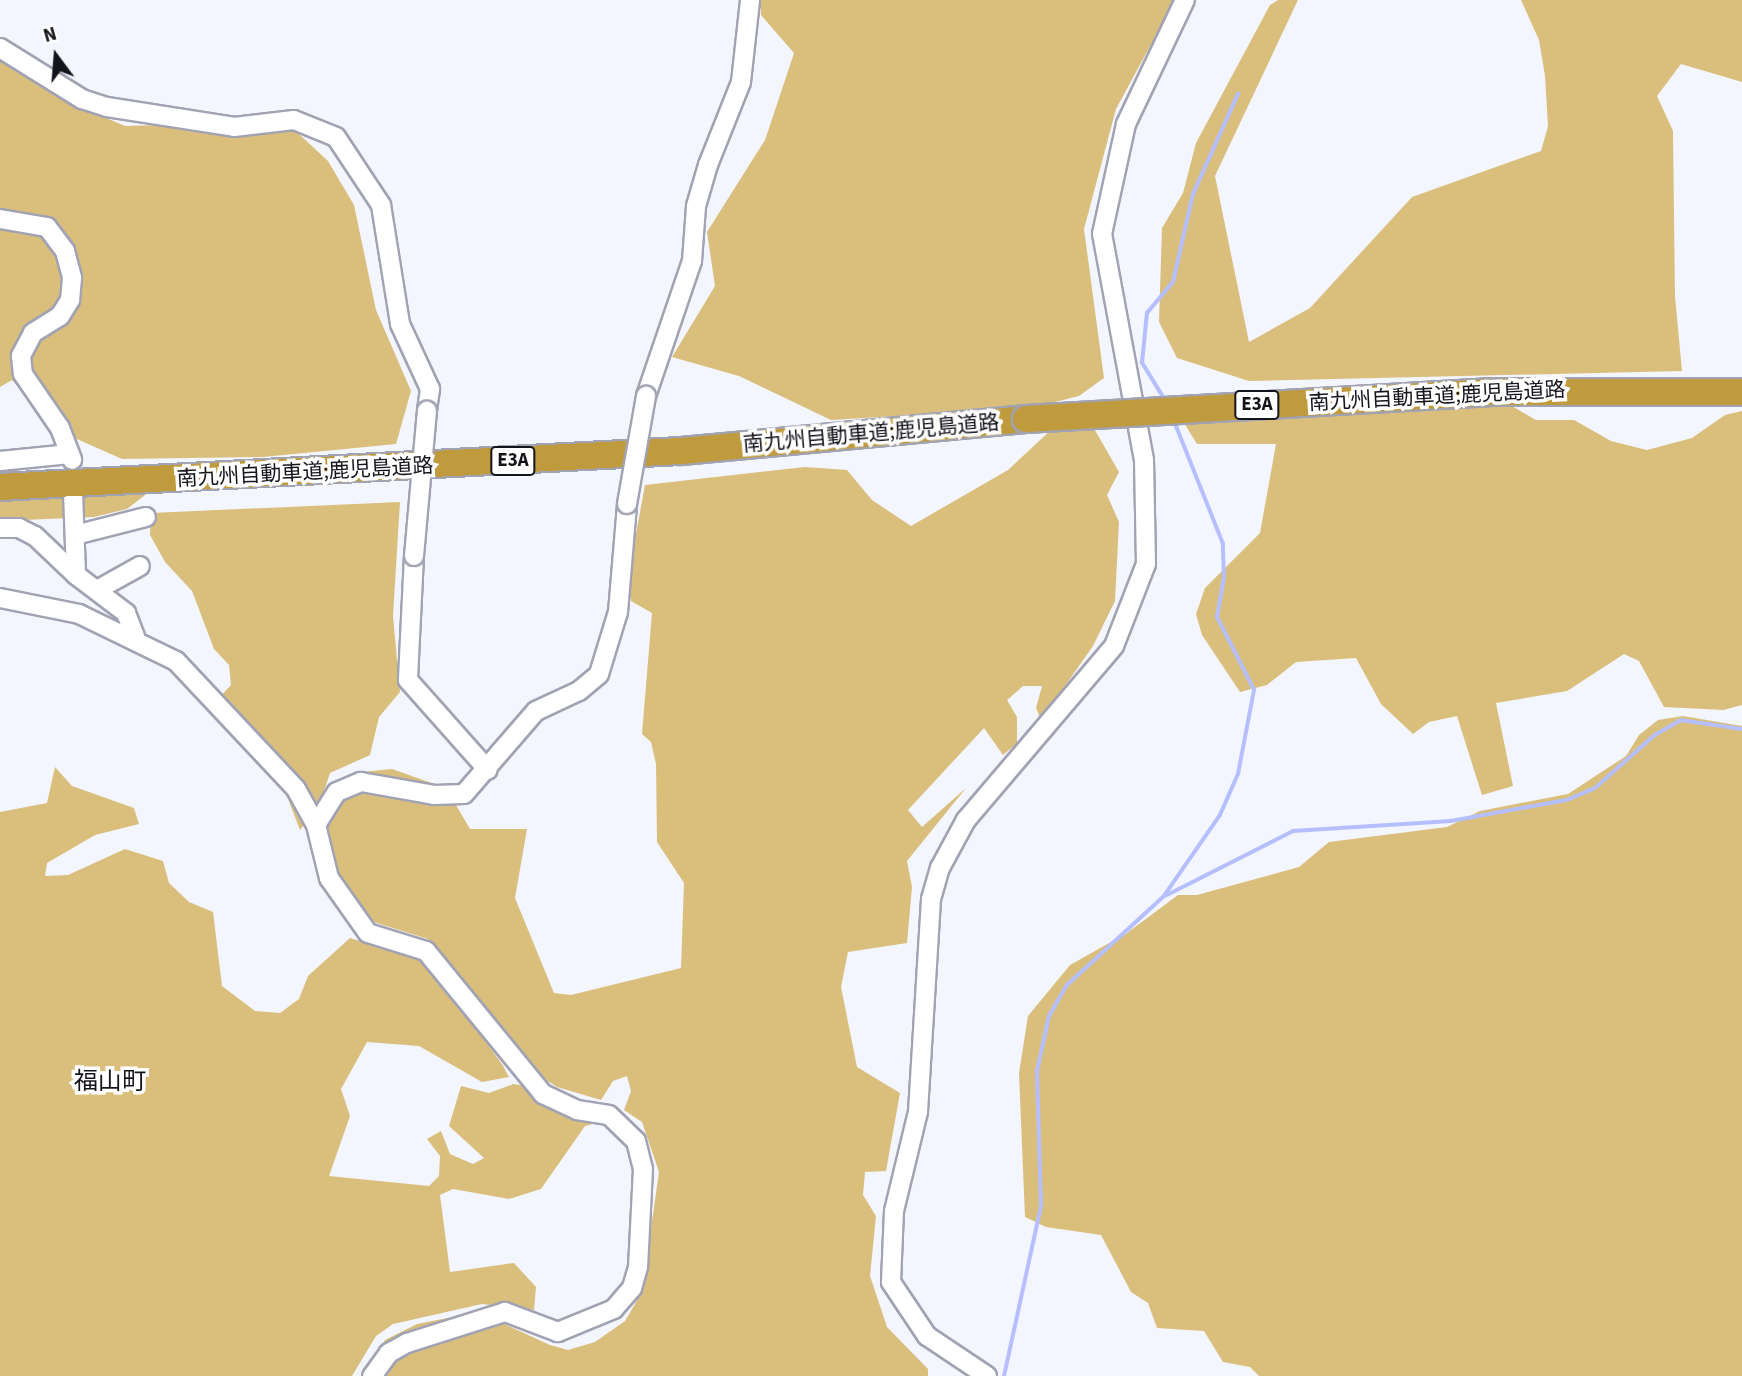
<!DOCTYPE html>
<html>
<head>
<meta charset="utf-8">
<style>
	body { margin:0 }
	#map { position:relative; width:1742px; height:1376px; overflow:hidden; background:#f3f5ff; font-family:"Source Sans 3","Noto Sans JP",sans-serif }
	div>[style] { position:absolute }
	.forest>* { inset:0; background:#dabe7c }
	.stream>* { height:3.5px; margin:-1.75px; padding:0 1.75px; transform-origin:1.75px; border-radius:1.75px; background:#b6bffe }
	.roads { filter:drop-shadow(2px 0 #a1a3b3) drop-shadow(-2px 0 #a1a3b3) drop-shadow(0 2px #a1a3b3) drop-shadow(0 -2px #a1a3b3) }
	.minor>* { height:18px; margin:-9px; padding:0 9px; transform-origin:9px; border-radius:9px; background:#fff }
	.highway>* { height:26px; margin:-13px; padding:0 13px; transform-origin:13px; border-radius:13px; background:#bf9b3d }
	.bridges { filter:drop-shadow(2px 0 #a1a3b3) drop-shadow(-2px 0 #a1a3b3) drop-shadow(0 2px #a1a3b3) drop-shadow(0 -2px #a1a3b3) }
	.minor-bridge>* { height:18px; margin:-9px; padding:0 9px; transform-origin:9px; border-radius:9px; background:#fff }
	.highway-bridge>* { height:26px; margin:-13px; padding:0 13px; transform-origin:13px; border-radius:13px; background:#bf9b3d }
	span { translate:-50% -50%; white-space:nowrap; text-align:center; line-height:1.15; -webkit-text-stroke:7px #fff; paint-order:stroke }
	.shield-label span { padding:2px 5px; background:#fff; border:2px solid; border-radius:5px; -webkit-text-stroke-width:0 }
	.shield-label { font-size:19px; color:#14151b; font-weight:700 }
	.street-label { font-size:21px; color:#14151b }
	.quarter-label { font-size:24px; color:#14151b }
	.north { position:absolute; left:21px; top:21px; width:70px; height:70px; -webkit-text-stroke:5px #fff; paint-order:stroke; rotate:344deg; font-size:19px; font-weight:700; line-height:28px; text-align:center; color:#14151b }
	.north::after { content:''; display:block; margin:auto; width:24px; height:32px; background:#14151b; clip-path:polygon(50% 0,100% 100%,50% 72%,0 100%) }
</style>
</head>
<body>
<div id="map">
	<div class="forest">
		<div style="clip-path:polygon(760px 0,1175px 0,1116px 109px,1084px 229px,1104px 378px,1079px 396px,1032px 408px,831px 420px,739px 376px,672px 357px,715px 286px,707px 232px,765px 140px,794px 53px,761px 15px)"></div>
		<div style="clip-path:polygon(1278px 0,1298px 0,1215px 176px,1249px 342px,1310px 308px,1412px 197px,1541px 151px,1548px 126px,1545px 76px,1539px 40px,1521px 0,1742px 0,1742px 82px,1681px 64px,1657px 96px,1673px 131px,1675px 296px,1682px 371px,1249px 381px,1177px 358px,1159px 322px,1162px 228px,1183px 193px,1196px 143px,1270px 5px)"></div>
		<div style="clip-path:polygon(0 54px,64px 100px,125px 126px,286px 122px,328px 161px,354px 205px,376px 310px,411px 391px,396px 444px,263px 457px,122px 459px,59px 431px,12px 380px,0 387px)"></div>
		<div style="clip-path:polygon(1424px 403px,1510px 405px,1536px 420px,1574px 420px,1611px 441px,1647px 450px,1692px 438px,1725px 415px,1742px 411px,1742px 705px,1723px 710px,1664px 707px,1639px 661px,1624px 654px,1567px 691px,1496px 703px,1513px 786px,1482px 795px,1457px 716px,1429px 722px,1413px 734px,1381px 704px,1356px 658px,1296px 662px,1267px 685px,1240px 692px,1202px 635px,1196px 614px,1205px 588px,1260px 533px,1276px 444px,1197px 444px,1178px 413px)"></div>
		<div style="clip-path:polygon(1092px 425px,1119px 472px,1107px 495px,1119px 522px,1115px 601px,1093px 646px,1041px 720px,1036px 708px,1042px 686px,1023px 686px,1007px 700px,1017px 717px,1017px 743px,1003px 755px,984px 728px,908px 810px,922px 827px,966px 788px,907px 861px,912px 887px,907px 943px,848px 952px,841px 987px,857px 1067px,900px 1093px,886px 1171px,865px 1172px,863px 1195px,876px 1216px,870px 1276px,887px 1327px,928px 1369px,928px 1376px,363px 1376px,385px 1340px,417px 1324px,478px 1312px,550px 1345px,568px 1350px,595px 1342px,625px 1321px,642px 1292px,659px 1172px,642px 1122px,624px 1110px,631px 1091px,627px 1076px,613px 1081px,601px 1100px,557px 1087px,537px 1074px,428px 939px,364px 919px,319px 871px,310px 845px,327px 825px,334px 786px,352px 773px,392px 769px,446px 788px,470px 829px,527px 829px,515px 898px,554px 993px,571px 995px,681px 968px,684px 883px,657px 842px,656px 764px,651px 742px,642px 734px,652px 613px,631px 601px,628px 577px,645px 485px,805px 467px,847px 470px,872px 500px,911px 526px,1008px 470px,1053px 428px)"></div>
		<div style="clip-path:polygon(149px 492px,127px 509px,94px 517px,0 521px,0 499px)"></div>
		<div style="clip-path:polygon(400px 502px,393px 616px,400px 692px,379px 717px,370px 755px,330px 773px,320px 803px,300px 830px,285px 791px,216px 701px,231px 685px,229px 665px,214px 649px,192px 591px,165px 562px,150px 535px,151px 513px)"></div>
		<div style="clip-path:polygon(1683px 716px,1742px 726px,1742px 1376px,1259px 1376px,1250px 1367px,1223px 1362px,1204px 1331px,1157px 1328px,1148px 1303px,1131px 1292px,1101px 1235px,1046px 1227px,1025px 1217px,1019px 1073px,1028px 1016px,1070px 965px,1127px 933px,1178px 895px,1197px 895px,1299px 867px,1329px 842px,1447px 827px,1480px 811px,1568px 794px,1626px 756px,1639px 735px,1658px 720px)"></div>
		<div style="clip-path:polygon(55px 767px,72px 786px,134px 808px,139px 824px,95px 835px,47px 863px,45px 876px,68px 875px,125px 849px,163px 861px,169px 883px,189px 902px,213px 912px,222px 986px,255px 1011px,280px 1013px,299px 999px,308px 976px,350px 938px,412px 957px,431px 968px,502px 1064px,509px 1077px,482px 1082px,419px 1046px,367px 1042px,341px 1089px,350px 1116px,329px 1176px,429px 1186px,439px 1176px,440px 1156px,427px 1139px,441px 1131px,450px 1154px,473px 1164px,484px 1158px,449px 1126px,461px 1086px,489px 1093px,513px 1084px,547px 1089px,601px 1122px,585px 1126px,541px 1189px,509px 1199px,453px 1189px,440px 1195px,450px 1272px,514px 1263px,536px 1287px,534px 1310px,482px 1304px,393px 1324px,376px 1336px,352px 1376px,0 1376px,0 812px,47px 803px)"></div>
	</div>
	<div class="stream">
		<div style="left:1166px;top:402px;width:46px;rotate:-121.6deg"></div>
		<div style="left:1142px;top:363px;width:50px;rotate:-84.3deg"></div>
		<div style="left:1147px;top:313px;width:40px;rotate:-50deg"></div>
		<div style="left:1173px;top:282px;width:90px;rotate:-77.2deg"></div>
		<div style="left:1193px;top:194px;width:110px;rotate:-65.8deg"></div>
		<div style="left:1167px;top:895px;width:141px;rotate:-26.9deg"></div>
		<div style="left:1293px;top:831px;width:158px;rotate:-3.6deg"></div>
		<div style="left:1451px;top:821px;width:118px;rotate:-10.3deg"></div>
		<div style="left:1567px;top:800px;width:30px;rotate:-23deg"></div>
		<div style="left:1595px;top:788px;width:80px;rotate:-41.5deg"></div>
		<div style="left:1655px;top:735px;width:30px;rotate:-30deg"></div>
		<div style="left:1681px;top:720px;width:62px;rotate:8.4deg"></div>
		<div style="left:1004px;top:1376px;width:173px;rotate:-77.7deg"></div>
		<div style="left:1041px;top:1207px;width:136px;rotate:-91.7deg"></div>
		<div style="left:1037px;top:1071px;width:56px;rotate:-77.7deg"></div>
		<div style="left:1049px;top:1016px;width:36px;rotate:-60deg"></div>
		<div style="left:1067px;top:985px;width:132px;rotate:-42.5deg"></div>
		<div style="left:1164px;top:896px;width:98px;rotate:-55.3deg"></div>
		<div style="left:1220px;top:815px;width:45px;rotate:-66.3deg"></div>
		<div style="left:1238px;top:774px;width:86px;rotate:-79.2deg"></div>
		<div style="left:1254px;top:690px;width:82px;rotate:-116.9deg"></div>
		<div style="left:1217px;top:617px;width:39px;rotate:-80deg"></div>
		<div style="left:1224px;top:579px;width:35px;rotate:-92deg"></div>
		<div style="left:1223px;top:544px;width:135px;rotate:-111.8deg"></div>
	</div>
	<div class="roads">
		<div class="minor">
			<div style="left:0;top:48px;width:97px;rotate:31.9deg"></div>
			<div style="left:82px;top:99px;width:26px;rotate:18deg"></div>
			<div style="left:107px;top:107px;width:129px;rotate:8.9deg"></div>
			<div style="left:234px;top:127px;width:60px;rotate:-6.7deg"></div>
			<div style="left:294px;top:120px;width:45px;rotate:22deg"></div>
			<div style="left:336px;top:137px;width:82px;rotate:56.5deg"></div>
			<div style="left:381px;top:205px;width:121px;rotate:80.9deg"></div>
			<div style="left:400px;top:324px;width:72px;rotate:65.2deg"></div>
			<div style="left:430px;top:389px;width:22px;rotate:98deg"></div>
			<div style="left:0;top:219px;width:48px;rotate:9.7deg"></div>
			<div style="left:47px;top:227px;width:30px;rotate:53deg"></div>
			<div style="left:65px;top:251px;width:28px;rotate:75deg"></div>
			<div style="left:72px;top:278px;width:22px;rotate:95deg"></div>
			<div style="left:70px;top:300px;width:19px;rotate:122deg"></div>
			<div style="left:60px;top:316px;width:32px;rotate:148deg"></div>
			<div style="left:33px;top:333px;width:26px;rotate:118deg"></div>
			<div style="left:21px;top:356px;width:18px;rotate:84deg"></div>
			<div style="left:23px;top:374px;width:65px;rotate:55.6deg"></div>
			<div style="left:60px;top:428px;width:34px;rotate:69deg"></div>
			<div style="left:646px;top:396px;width:143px;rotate:-71.2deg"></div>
			<div style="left:692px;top:261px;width:55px;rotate:-85.8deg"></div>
			<div style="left:696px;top:206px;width:43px;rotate:-73.7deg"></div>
			<div style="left:708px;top:165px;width:89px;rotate:-68.3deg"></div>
			<div style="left:741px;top:82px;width:82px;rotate:-83.7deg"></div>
			<div style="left:0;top:461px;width:70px;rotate:-5.7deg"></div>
			<div style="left:73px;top:492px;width:83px;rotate:87.9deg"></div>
			<div style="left:76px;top:575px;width:63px;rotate:37.2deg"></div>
			<div style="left:126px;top:613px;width:26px;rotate:69deg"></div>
			<div style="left:0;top:528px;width:19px"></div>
			<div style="left:19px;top:528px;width:18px;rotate:27deg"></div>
			<div style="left:35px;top:536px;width:57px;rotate:43.6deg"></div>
			<div style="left:75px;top:535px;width:73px;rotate:-14.2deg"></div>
			<div style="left:414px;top:556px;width:124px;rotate:92.8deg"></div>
			<div style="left:408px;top:680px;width:120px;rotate:48.4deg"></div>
			<div style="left:97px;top:590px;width:49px;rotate:-29.2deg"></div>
			<div style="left:0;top:598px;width:81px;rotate:11.4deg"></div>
			<div style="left:79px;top:614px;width:108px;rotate:25.9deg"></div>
			<div style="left:176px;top:661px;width:175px;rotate:46.8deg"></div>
			<div style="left:296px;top:789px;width:41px;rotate:60.9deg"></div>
			<div style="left:316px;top:825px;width:55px;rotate:76.2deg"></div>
			<div style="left:329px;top:878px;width:67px;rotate:54.7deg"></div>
			<div style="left:368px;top:933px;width:61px;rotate:17.2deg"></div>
			<div style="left:426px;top:951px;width:185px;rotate:50.7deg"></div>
			<div style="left:543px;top:1094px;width:38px;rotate:25deg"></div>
			<div style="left:577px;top:1110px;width:32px;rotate:9deg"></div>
			<div style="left:609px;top:1115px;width:37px;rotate:44deg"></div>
			<div style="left:636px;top:1141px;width:29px;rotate:76deg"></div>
			<div style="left:643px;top:1169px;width:98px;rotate:92.9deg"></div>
			<div style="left:638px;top:1267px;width:22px;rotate:106deg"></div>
			<div style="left:632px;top:1288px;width:28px;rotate:131deg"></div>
			<div style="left:614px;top:1309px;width:61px;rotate:157.7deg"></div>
			<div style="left:558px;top:1332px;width:57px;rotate:-159.3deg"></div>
			<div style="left:505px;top:1312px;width:103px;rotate:162.4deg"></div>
			<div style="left:407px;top:1343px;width:21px;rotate:151deg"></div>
			<div style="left:389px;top:1353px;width:29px;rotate:126deg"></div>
			<div style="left:316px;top:825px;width:39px;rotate:-58deg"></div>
			<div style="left:337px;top:792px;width:26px;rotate:-23deg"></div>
			<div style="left:361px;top:782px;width:74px;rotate:10.1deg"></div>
			<div style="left:434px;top:795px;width:30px;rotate:-2deg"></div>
			<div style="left:464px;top:794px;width:110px;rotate:-49.1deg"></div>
			<div style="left:536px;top:711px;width:47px;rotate:-24.9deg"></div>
			<div style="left:579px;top:691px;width:26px;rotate:-40deg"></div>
			<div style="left:599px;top:674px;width:65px;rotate:-73deg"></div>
			<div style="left:618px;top:612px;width:108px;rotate:-85.2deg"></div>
			<div style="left:987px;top:1376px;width:72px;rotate:-146.3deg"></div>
			<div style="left:927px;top:1336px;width:65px;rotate:-123.7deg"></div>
			<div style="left:891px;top:1282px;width:71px;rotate:-87.6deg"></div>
			<div style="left:894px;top:1211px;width:102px;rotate:-76.4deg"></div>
			<div style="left:918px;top:1112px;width:213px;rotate:-86.5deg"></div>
			<div style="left:931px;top:899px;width:32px;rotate:-74deg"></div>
			<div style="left:940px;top:868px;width:55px;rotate:-61.6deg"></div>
			<div style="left:966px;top:820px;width:228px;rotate:-49.6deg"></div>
			<div style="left:1114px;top:646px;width:88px;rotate:-68.7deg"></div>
			<div style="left:1146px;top:564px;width:104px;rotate:-91.1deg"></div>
			<div style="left:1144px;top:460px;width:230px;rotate:-100.5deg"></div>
			<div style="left:1102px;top:234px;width:113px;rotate:-77.7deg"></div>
			<div style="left:1126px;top:124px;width:137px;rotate:-64.6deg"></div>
		</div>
		<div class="highway">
			<div style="left:1488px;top:392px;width:254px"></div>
			<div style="left:0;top:487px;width:682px;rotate:-3.03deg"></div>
			<div style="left:681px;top:451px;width:346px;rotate:-5.3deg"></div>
		</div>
	</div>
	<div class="bridges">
		<div class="minor-bridge">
			<div style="left:627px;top:504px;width:110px;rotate:-80deg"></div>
			<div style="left:414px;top:556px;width:146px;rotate:-84.9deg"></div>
		</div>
		<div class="highway-bridge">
			<div style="left:1026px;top:419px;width:463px;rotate:-3.3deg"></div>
		</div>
	</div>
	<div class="shield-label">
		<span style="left:1257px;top:405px">E3A</span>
		<span style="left:513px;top:461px">E3A</span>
	</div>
	<div class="street-label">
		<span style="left:1437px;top:396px;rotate:-3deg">南九州自動車道;鹿児島道路</span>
		<span style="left:871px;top:433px;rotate:-5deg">南九州自動車道;鹿児島道路</span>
		<span style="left:305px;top:472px;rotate:-3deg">南九州自動車道;鹿児島道路</span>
	</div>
	<div class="quarter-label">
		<span style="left:110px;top:1082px">福山町</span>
	</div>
	<div class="north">N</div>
</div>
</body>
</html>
